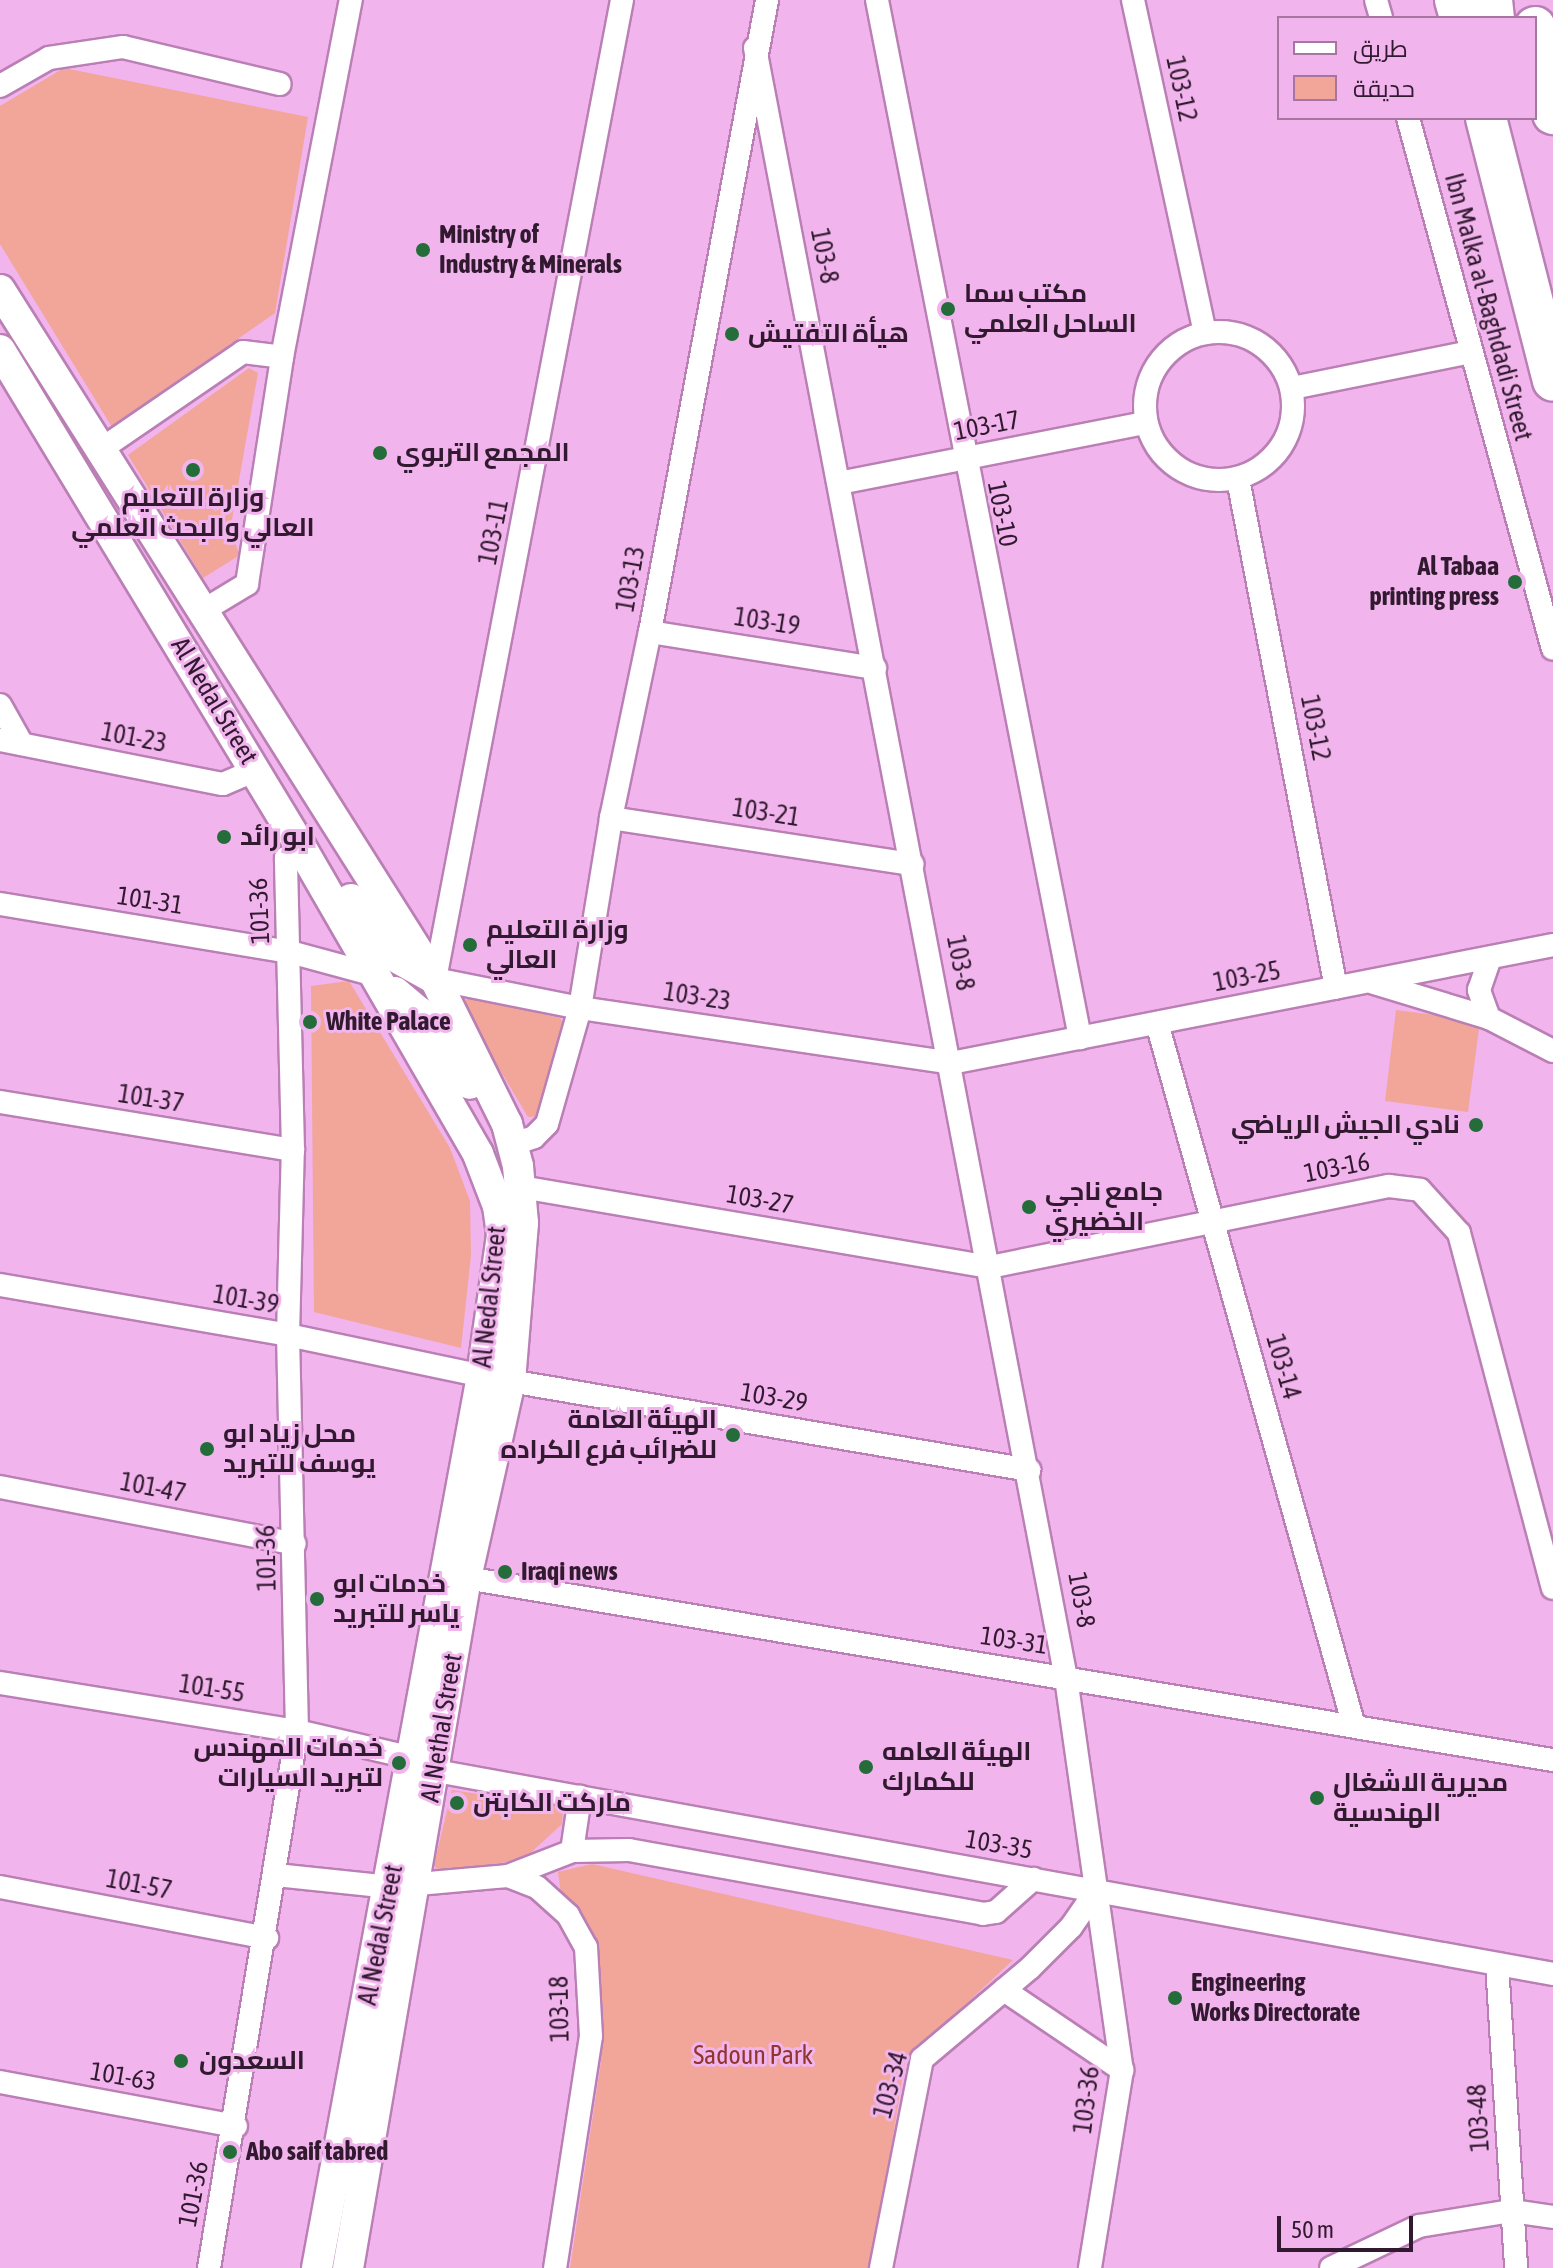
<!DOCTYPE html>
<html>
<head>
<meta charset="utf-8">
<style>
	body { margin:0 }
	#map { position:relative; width:1553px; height:2268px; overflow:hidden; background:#f1b4ec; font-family:"Asap Condensed",Cairo,sans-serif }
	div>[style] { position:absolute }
	.green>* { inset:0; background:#f1a699 }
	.roads { filter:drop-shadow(2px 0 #ba7fb5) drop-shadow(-2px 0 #ba7fb5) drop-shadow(0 2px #ba7fb5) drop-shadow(0 -2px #ba7fb5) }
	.street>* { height:22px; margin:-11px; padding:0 11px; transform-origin:11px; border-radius:11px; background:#fff }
	.street>.ring { margin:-11px; padding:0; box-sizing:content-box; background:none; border:22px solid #fff; border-radius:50% }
	.secondary>* { height:30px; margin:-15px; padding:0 15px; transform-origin:15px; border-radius:15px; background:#fff }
	.highway>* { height:40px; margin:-20px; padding:0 20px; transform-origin:20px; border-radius:20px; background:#fff }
	.dots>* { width:22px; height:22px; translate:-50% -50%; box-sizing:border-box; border:4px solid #f1b4ec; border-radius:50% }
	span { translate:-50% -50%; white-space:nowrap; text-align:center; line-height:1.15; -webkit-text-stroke:6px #f1b4ec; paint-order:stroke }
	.street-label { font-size:26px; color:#311a2f }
	.poi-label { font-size:26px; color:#311a2f; font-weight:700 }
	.left { translate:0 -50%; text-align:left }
	.right { translate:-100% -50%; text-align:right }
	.park-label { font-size:26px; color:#90362b }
	.legend { position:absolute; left:1277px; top:16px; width:260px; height:104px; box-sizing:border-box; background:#f1b4ec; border:2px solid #a476a0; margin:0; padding:10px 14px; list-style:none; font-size:24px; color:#311a2f }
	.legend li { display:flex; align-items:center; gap:16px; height:40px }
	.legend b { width:40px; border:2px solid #a476a0 }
	.scale { position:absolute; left:1277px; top:2216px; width:136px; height:36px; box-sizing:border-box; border:4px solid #311a2f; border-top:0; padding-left:10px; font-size:24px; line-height:28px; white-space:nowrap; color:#311a2f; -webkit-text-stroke:6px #f1b4ec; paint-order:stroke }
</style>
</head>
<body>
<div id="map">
	<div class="green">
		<div style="clip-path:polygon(64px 68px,308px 117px,275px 313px,112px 427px,0 244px,0 106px)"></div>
		<div style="clip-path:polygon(249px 368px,258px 373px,230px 531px,240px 555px,203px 578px,128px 455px)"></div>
		<div style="clip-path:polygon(349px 981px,450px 1148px,470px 1201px,471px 1255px,461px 1348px,314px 1312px,311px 986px)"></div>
		<div style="clip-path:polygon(468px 997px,560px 1018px,565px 1026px,541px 1116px,528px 1117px,462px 1006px)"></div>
		<div style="clip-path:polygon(1396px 1010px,1480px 1021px,1468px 1112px,1385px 1101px)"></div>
		<div style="clip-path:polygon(452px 1790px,556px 1806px,563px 1810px,562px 1824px,525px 1858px,441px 1875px,434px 1865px)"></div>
		<div style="clip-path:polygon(592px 1864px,1013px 1960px,905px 2061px,872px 2268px,570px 2268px,601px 2062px,603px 2011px,597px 1955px,562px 1901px,558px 1872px)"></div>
	</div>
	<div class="roads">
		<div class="street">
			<div style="left:622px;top:0;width:997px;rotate:100.81deg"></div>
			<div style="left:435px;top:979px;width:148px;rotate:11.3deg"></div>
			<div style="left:580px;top:1008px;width:375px;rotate:8.4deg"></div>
			<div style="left:951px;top:1063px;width:613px;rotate:-11.09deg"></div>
			<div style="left:877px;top:0;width:1058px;rotate:78.93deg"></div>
			<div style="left:1133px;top:0;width:340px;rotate:77.8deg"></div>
			<div style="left:1376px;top:0;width:19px;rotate:74deg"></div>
			<div style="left:755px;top:48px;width:1659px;rotate:79.2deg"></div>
			<div style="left:1066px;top:1678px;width:396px;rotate:81.9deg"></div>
			<div style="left:1122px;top:2070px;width:201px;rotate:99.2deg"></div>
			<div style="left:0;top:86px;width:56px;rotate:-29.7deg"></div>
			<div style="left:49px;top:58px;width:75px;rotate:-8.5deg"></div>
			<div style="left:123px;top:47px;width:161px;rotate:13.3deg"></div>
			<div style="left:1408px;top:118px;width:550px;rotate:74.73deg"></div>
			<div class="ring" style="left:1145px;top:332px;width:126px;height:126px"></div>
			<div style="left:1292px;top:388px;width:182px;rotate:-11.4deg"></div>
			<div style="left:100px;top:450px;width:173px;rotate:-34.4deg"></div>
			<div style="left:243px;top:352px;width:39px;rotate:7deg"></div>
			<div style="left:1238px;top:479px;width:518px;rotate:79.1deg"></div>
			<div style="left:839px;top:483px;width:312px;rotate:-11.1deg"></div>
			<div style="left:201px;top:612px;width:54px;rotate:-31.3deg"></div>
			<div style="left:247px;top:584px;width:230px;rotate:-81.2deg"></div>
			<div style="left:282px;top:357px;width:364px;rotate:-79.1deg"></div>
			<div style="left:650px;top:632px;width:228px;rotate:9.1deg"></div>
			<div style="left:0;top:705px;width:45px;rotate:60.6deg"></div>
			<div style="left:0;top:740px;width:227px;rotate:11.2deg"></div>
			<div style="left:223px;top:784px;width:36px;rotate:-23deg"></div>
			<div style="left:611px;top:818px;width:305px;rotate:8.7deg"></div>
			<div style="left:0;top:904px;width:294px;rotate:9.4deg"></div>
			<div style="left:290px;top:952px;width:88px;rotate:15.1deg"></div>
			<div style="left:1374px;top:983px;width:120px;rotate:16.9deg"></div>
			<div style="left:1489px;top:1018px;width:72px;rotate:27.3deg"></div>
			<div style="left:1489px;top:1018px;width:30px;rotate:-110deg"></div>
			<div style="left:1479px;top:990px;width:34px;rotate:-71deg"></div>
			<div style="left:1157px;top:1023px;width:730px;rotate:74.35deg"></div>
			<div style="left:0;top:1102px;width:297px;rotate:9.3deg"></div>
			<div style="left:513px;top:1144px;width:22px;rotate:-18deg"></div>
			<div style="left:534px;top:1137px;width:18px;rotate:-45deg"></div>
			<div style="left:547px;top:1124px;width:121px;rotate:-74.1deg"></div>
			<div style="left:580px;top:1008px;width:193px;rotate:-80.7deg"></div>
			<div style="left:611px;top:818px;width:190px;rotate:-78.2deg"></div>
			<div style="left:650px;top:632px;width:643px;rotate:-79.51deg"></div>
			<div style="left:521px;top:1187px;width:476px;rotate:9.7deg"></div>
			<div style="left:990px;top:1267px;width:407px;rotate:-11.5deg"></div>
			<div style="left:1389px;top:1186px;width:31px;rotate:7deg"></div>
			<div style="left:1420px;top:1190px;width:58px;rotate:47.8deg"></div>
			<div style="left:1459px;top:1233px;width:367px;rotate:75.2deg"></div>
			<div style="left:0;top:1285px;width:292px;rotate:9.8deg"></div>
			<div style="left:288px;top:1335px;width:198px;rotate:11.9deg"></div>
			<div style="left:510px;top:1381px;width:527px;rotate:9.73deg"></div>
			<div style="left:0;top:1487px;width:300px;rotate:10.9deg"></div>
			<div style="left:466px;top:1578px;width:1102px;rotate:9.51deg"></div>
			<div style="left:0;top:1683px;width:301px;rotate:9.2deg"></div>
			<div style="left:297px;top:1731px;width:119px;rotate:13.1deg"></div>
			<div style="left:436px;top:1771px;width:1135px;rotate:10.3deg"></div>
			<div style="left:572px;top:1851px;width:55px;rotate:-81.6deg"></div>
			<div style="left:276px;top:1875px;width:115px;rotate:6deg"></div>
			<div style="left:508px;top:1876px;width:69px;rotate:-21.3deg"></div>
			<div style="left:572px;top:1851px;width:57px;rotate:-1deg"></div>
			<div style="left:629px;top:1850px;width:360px;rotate:10.2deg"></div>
			<div style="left:983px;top:1914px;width:13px;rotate:-9deg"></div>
			<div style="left:996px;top:1912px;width:50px;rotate:-41.7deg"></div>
			<div style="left:418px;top:1884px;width:90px;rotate:-5.1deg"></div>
			<div style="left:508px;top:1876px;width:31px;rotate:21deg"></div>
			<div style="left:537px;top:1887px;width:42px;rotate:42.1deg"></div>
			<div style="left:568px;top:1915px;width:37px;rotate:61deg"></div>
			<div style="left:586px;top:1947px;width:89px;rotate:86.8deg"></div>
			<div style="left:591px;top:2036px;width:235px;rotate:98.8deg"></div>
			<div style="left:0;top:1887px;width:272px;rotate:10.8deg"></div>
			<div style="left:1497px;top:1964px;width:305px;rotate:86.4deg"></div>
			<div style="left:1004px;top:1990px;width:143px;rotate:34.1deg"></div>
			<div style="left:0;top:2082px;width:240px;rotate:10.6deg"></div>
			<div style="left:209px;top:2268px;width:544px;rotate:-80.69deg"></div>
			<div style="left:297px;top:1731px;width:396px;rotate:-91.3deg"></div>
			<div style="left:288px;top:1335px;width:185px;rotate:-88.5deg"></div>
			<div style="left:293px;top:1150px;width:292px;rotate:-91.4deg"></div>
			<div style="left:286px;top:858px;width:18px;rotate:-29deg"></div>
			<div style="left:881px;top:2268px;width:213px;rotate:-78.9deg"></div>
			<div style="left:922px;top:2059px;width:141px;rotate:-40.1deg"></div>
			<div style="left:1030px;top:1968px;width:58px;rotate:-45deg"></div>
			<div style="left:1071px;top:1927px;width:44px;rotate:-55.2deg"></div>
			<div style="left:1331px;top:2268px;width:98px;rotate:-25.5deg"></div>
			<div style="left:1419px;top:2226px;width:94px;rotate:-9.2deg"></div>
			<div style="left:1512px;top:2211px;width:41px;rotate:8.3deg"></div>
		</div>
		<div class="secondary">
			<div style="left:0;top:290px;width:815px;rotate:57.73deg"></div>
			<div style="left:435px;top:979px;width:162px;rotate:63.6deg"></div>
			<div style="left:507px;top:1124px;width:43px;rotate:75.3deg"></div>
			<div style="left:518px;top:1166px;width:57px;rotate:85deg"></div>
			<div style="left:523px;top:1223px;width:159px;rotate:94.7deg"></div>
			<div style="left:510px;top:1381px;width:202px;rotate:102.6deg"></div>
			<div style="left:466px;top:1578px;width:700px;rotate:99.7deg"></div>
			<div style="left:0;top:350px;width:583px;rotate:58.82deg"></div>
			<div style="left:302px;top:849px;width:352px;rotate:60deg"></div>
			<div style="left:478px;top:1154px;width:56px;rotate:69deg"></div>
			<div style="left:498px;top:1206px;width:29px;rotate:82deg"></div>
			<div style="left:502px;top:1235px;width:142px;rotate:98.1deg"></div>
			<div style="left:482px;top:1376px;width:907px;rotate:100.48deg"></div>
			<div style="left:351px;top:899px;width:65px;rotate:55.6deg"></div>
			<div style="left:388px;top:953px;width:54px;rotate:29deg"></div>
			<div style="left:395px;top:992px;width:31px;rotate:40deg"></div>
			<div style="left:419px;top:1012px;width:88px;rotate:54.7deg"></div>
		</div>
		<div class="highway">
			<div style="left:1455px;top:0;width:19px;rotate:74deg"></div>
			<div style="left:1492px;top:0;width:18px;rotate:84deg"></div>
			<div style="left:1535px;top:27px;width:89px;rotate:78.3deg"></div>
			<div style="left:1486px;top:118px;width:271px;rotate:75.7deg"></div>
		</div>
	</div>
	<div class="dots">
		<div style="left:423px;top:250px;background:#246c39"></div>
		<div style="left:948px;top:309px;background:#246c39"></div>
		<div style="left:732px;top:334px;background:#246c39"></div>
		<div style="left:380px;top:453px;background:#246c39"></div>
		<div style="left:193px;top:470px;background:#246c39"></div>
		<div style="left:1515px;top:582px;background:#246c39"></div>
		<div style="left:224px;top:837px;background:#246c39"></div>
		<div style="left:470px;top:945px;background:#246c39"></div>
		<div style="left:310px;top:1022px;background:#246c39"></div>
		<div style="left:1476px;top:1125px;background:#246c39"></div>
		<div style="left:1029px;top:1207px;background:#246c39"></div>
		<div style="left:733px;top:1435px;background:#246c39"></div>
		<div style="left:207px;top:1449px;background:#246c39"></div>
		<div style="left:505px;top:1572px;background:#246c39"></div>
		<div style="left:317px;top:1599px;background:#246c39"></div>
		<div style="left:399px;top:1763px;background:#246c39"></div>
		<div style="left:866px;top:1767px;background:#246c39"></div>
		<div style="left:1317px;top:1798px;background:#246c39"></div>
		<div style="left:457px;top:1803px;background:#246c39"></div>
		<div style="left:1175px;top:1998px;background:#246c39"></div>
		<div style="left:181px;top:2061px;background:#246c39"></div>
		<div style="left:230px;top:2152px;background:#246c39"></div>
	</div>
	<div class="street-label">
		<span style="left:1181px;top:89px;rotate:78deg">103-12</span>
		<span style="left:824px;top:256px;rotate:79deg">103-8</span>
		<span style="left:1488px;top:307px;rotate:75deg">Ibn Malka al-Baghdadi Street</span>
		<span style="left:987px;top:426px;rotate:-11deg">103-17</span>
		<span style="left:1002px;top:514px;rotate:79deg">103-10</span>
		<span style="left:494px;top:532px;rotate:-79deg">103-11</span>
		<span style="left:631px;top:579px;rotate:-80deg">103-13</span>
		<span style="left:767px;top:622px;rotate:9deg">103-19</span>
		<span style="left:214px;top:701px;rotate:59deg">Al Nedal Street</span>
		<span style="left:1315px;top:728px;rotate:79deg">103-12</span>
		<span style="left:134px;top:738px;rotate:11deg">101-23</span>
		<span style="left:766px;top:813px;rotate:9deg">103-21</span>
		<span style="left:150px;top:901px;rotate:9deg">101-31</span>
		<span style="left:260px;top:911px;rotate:-92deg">101-36</span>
		<span style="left:960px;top:963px;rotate:79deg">103-8</span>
		<span style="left:1247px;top:977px;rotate:-11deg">103-25</span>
		<span style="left:697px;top:997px;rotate:9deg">103-23</span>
		<span style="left:151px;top:1099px;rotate:9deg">101-37</span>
		<span style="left:1337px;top:1168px;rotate:-11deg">103-16</span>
		<span style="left:760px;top:1200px;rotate:10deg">103-27</span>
		<span style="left:490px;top:1297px;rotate:-84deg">Al Nedal Street</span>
		<span style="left:246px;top:1300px;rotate:10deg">101-39</span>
		<span style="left:1283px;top:1367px;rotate:74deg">103-14</span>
		<span style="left:774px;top:1398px;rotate:10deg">103-29</span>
		<span style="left:153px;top:1488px;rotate:11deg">101-47</span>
		<span style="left:267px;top:1558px;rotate:-91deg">101-36</span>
		<span style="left:1081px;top:1600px;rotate:80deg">103-8</span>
		<span style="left:1014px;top:1641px;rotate:9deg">103-31</span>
		<span style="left:212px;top:1689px;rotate:9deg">101-55</span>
		<span style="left:442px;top:1728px;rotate:-81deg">Al Nethal Street</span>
		<span style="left:999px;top:1845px;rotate:10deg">103-35</span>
		<span style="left:139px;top:1885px;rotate:11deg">101-57</span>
		<span style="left:381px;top:1935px;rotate:-79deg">Al Nedal Street</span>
		<span style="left:560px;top:2009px;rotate:-91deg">103-18</span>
		<span style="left:123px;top:2077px;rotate:10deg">101-63</span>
		<span style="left:891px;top:2085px;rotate:-75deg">103-34</span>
		<span style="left:1087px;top:2100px;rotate:-83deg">103-36</span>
		<span style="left:1479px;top:2118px;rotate:-93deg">103-48</span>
		<span style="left:194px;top:2194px;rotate:-79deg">101-36</span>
	</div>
	<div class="poi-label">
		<span class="left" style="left:439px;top:250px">Ministry of<br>Industry &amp; Minerals</span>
		<span class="left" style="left:964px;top:309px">مكتب سما<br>الساحل العلمي</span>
		<span class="left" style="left:748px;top:334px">هيأة التفتيش</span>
		<span class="left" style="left:396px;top:453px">المجمع التربوي</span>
		<span style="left:193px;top:513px">وزارة التعليم<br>العالي والبحث العلمي</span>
		<span class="right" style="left:1499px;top:582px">Al Tabaa<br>printing press</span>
		<span class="left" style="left:240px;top:837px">ابو رائد</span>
		<span class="left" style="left:486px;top:945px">وزارة التعليم<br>العالي</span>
		<span class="left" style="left:326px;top:1022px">White Palace</span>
		<span class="right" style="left:1460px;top:1125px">نادي الجيش الرياضي</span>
		<span class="left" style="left:1045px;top:1207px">جامع ناجي<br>الخضيري</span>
		<span class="right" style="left:717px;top:1435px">الهيئة العامة<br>للضرائب فرع الكراده</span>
		<span class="left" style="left:223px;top:1449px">محل زياد ابو<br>يوسف للتبريد</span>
		<span class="left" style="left:521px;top:1572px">Iraqi news</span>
		<span class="left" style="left:333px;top:1599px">خدمات ابو<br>ياسر للتبريد</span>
		<span class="right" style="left:383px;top:1763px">خدمات المهندس<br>لتبريد السيارات</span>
		<span class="left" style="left:882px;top:1767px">الهيئة العامه<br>للكمارك</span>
		<span class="left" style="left:1333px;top:1798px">مديرية الاشغال<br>الهندسية</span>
		<span class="left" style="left:473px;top:1803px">ماركت الكابتن</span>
		<span class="left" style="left:1191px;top:1998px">Engineering<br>Works Directorate</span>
		<span class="left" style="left:199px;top:2061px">السعدون</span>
		<span class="left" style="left:246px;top:2152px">Abo saif tabred</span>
	</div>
	<div class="park-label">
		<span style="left:753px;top:2056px">Sadoun Park</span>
	</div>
	<ul class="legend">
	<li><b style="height:10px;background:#fff"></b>طريق</li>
	<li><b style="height:22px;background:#f1a699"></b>حديقة</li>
	</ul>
	<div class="scale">50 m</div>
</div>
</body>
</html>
